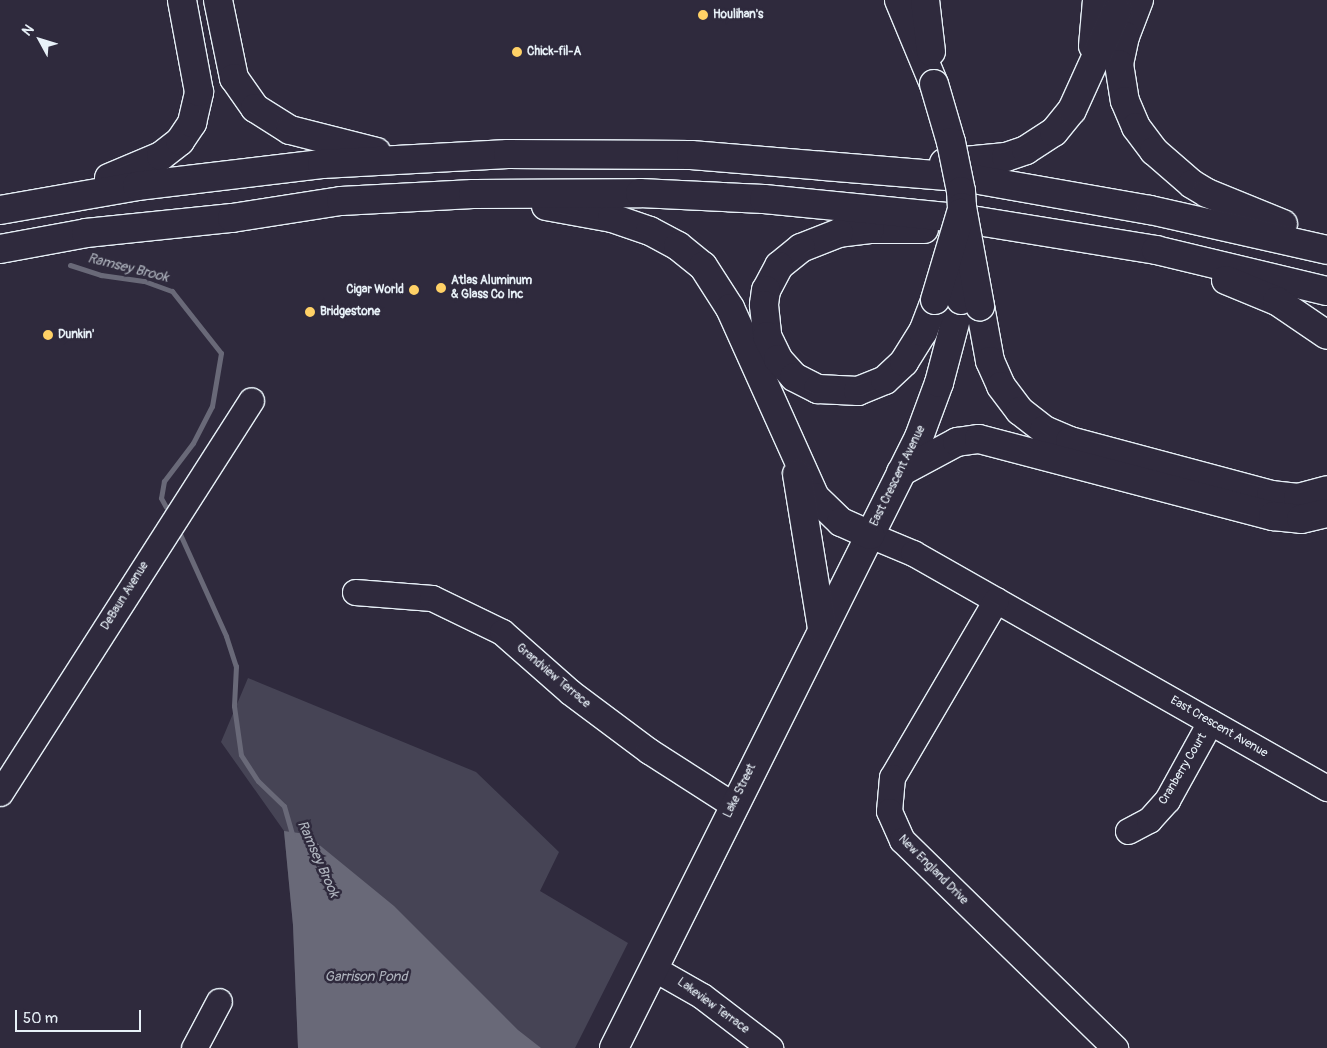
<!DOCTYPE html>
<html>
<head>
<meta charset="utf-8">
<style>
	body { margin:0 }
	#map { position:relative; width:1327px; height:1048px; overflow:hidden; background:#2f2a3d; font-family:Pangolin,sans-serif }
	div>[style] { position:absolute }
	.green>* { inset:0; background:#464455 }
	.water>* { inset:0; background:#696978 }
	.stream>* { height:5px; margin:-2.5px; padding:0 2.5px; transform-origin:2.5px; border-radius:2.5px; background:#696978 }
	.roads { filter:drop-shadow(1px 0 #e8f1f8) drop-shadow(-1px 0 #e8f1f8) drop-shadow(0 1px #e8f1f8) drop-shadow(0 -1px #e8f1f8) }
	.minor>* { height:25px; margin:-12.5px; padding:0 12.5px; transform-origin:12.5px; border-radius:12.5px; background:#2f2a3d }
	.major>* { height:28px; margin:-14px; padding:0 14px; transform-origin:14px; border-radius:14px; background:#2f2a3d }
	.highway>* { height:28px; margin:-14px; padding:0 14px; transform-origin:14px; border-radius:14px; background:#2f2a3d }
	.bridges { filter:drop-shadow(1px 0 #e8f1f8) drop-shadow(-1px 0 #e8f1f8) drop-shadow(0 1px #e8f1f8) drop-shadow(0 -1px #e8f1f8) }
	.major-bridge>* { height:28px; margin:-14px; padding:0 14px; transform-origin:14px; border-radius:14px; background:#2f2a3d }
	.highway-bridge>* { height:28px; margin:-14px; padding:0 14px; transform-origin:14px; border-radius:14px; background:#2f2a3d }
	.dots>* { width:14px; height:14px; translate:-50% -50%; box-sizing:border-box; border:2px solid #2f2a3d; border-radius:50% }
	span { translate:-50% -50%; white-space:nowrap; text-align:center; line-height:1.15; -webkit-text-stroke:5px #2f2a3d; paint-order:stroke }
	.poi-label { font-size:12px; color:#e8f1f8; font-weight:700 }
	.left { translate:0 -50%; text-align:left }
	.right { translate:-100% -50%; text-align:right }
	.street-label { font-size:12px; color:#e8f1f8 }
	.water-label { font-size:14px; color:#afb4be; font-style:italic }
	.north { position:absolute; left:15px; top:15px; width:50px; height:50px; -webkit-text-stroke:4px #2f2a3d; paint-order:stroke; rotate:309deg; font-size:14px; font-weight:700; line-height:20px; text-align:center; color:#e8f1f8 }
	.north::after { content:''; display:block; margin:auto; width:18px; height:22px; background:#e8f1f8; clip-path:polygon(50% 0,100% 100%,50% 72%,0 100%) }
	.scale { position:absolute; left:15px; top:1010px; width:126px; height:22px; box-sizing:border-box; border:2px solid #e8f1f8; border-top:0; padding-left:6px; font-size:15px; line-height:18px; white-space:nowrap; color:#e8f1f8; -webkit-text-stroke:4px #2f2a3d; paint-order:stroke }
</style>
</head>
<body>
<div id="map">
	<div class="green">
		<div style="clip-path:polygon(248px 678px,476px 772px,559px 852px,540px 891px,628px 943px,575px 1048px,298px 1048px,293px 925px,284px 831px,221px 742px)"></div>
	</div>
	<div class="water">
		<div style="clip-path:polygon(284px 831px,306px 834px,394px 906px,518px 1030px,541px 1048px,298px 1048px,293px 925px)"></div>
	</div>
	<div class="stream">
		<div style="left:70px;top:265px;width:33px;rotate:18deg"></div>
		<div style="left:101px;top:275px;width:43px;rotate:7.9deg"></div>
		<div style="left:144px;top:281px;width:30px;rotate:20deg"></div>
		<div style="left:172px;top:291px;width:79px;rotate:51.7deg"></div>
		<div style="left:221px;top:353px;width:54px;rotate:99.6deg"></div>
		<div style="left:212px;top:406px;width:42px;rotate:117.2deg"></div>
		<div style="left:193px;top:443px;width:48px;rotate:127.3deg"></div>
		<div style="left:164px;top:481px;width:17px;rotate:100deg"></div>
		<div style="left:161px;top:498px;width:10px;rotate:61deg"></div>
		<div style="left:180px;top:534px;width:112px;rotate:65.7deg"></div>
		<div style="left:226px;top:636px;width:32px;rotate:72deg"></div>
		<div style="left:236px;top:666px;width:40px;rotate:92.9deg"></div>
		<div style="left:234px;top:706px;width:49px;rotate:81.9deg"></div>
		<div style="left:241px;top:755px;width:31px;rotate:57deg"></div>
		<div style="left:258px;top:781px;width:36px;rotate:44deg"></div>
		<div style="left:284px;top:806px;width:32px;rotate:74deg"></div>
	</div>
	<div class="roads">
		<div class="minor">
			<div style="left:870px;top:535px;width:47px;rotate:22.7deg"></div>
			<div style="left:913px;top:553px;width:476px;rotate:29.6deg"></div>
			<div style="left:355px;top:592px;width:77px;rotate:4.5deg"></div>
			<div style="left:432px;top:598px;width:78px;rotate:25.9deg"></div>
			<div style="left:502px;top:632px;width:91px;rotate:41.4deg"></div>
			<div style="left:570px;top:692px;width:99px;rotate:36.8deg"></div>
			<div style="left:649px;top:751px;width:100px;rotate:32.7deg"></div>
			<div style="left:996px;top:600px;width:205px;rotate:120.4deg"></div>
			<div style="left:892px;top:777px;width:34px;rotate:95deg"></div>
			<div style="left:889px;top:811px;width:32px;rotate:66deg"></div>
			<div style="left:902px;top:840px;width:298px;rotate:44.3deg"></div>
			<div style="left:0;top:793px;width:466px;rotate:-57.4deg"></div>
			<div style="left:1128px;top:831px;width:24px;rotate:-28deg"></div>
			<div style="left:1149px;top:820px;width:27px;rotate:-48deg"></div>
			<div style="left:1167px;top:800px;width:89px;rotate:-61.1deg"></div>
			<div style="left:653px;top:968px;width:56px;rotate:29.7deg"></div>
			<div style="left:702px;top:996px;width:86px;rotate:37.4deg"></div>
			<div style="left:194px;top:1048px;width:53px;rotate:-62deg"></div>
		</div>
		<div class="major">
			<div style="left:899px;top:0;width:91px;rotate:67.4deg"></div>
			<div style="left:925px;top:0;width:52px;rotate:83.4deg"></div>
			<div style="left:614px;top:1048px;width:683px;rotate:-63.47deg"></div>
			<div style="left:919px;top:437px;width:58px;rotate:-69.7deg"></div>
			<div style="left:939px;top:383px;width:86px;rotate:-75.2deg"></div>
		</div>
		<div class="highway">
			<div style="left:218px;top:0;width:80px;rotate:78.4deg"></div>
			<div style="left:234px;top:78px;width:37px;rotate:55deg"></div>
			<div style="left:255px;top:108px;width:41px;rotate:32.2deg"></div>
			<div style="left:290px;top:130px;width:89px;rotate:14.3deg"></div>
			<div style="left:1139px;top:0;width:39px;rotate:111deg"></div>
			<div style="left:1125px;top:36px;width:29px;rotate:102deg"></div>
			<div style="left:1119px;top:64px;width:37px;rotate:81deg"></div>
			<div style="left:1125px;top:101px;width:28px;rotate:67deg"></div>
			<div style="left:1136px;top:127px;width:30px;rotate:53deg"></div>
			<div style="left:1154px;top:151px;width:50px;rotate:41deg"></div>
			<div style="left:1192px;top:184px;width:17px;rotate:31deg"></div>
			<div style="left:1207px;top:193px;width:82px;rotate:22.2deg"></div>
			<div style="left:1093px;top:46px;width:46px;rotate:-85deg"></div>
			<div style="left:944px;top:163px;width:62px;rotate:-5.5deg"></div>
			<div style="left:1006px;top:157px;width:21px;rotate:-19deg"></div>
			<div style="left:1026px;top:150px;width:33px;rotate:-33deg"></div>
			<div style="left:1054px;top:132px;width:28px;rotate:-51deg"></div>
			<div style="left:1072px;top:110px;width:109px;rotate:-65.6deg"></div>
			<div style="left:109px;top:178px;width:56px;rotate:-22.9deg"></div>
			<div style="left:161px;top:156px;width:24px;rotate:-38deg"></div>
			<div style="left:180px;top:141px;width:22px;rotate:-56deg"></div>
			<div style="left:192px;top:123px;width:32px;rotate:-77deg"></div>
			<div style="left:199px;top:92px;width:94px;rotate:-100.5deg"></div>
			<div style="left:546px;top:206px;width:67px;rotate:10.3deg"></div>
			<div style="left:612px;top:218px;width:40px;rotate:18.9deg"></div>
			<div style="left:650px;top:231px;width:32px;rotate:28deg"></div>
			<div style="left:678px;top:246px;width:32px;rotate:39deg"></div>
			<div style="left:703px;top:266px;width:50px;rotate:57.3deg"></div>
			<div style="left:730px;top:308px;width:207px;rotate:65.8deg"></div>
			<div style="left:815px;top:497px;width:36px;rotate:44deg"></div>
			<div style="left:841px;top:522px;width:32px;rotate:24deg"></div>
			<div style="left:0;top:210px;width:139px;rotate:-9.9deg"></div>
			<div style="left:137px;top:186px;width:186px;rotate:-6.8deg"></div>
			<div style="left:322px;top:164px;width:186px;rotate:-3.1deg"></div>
			<div style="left:508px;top:154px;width:183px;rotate:0.3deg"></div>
			<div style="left:691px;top:155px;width:278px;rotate:4.7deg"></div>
			<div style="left:968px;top:178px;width:185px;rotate:10deg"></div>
			<div style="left:1150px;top:210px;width:181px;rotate:12.7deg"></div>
			<div style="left:924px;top:229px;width:54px;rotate:180deg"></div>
			<div style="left:870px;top:229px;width:31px;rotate:173deg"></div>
			<div style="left:839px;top:233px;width:41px;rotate:158.5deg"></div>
			<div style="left:801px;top:248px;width:28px;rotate:141deg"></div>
			<div style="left:779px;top:266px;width:27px;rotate:118deg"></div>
			<div style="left:766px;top:290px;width:15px;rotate:98deg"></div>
			<div style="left:764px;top:305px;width:31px;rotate:84deg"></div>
			<div style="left:767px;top:336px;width:25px;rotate:64deg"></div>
			<div style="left:778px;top:359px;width:24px;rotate:48deg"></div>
			<div style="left:794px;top:377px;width:27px;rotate:27deg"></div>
			<div style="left:818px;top:389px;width:40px;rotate:2.9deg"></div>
			<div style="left:858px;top:391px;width:29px;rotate:-22deg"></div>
			<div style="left:885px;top:380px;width:26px;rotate:-43deg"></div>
			<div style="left:904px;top:362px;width:36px;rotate:-58deg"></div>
			<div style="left:923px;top:332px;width:34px;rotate:-69deg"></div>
			<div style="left:0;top:249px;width:87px;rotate:-10.5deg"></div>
			<div style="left:86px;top:233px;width:147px;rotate:-5.9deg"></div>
			<div style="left:232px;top:218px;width:110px;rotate:-8.9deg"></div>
			<div style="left:341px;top:201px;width:132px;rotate:-3deg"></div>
			<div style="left:473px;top:194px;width:167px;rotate:-0.3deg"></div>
			<div style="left:640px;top:193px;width:124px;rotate:2.8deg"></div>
			<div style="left:764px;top:199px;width:196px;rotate:5.6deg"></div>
			<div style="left:959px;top:218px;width:200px;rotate:9.2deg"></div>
			<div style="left:1156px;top:250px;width:176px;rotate:13.5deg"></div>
			<div style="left:1226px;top:280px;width:55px;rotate:22.4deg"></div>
			<div style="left:1277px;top:301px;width:60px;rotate:34.2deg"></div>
			<div style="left:980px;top:306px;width:56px;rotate:79.7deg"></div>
			<div style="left:990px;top:361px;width:27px;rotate:66deg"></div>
			<div style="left:1001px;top:386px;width:31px;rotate:53deg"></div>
			<div style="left:1020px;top:411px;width:31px;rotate:38deg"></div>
			<div style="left:1044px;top:430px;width:28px;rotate:23deg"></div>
			<div style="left:1070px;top:441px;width:208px;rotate:15deg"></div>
			<div style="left:1271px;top:495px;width:27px;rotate:6deg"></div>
			<div style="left:1298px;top:498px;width:30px;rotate:-15deg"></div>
			<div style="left:901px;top:472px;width:64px;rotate:-28.2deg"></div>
			<div style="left:957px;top:442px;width:22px;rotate:-8deg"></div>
			<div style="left:979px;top:439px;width:304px;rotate:14.7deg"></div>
			<div style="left:1273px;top:516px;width:28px;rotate:6deg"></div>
			<div style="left:1301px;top:519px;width:27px;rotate:-13deg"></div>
			<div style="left:797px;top:474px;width:157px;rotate:80.8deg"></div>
		</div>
	</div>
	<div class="bridges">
		<div class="major-bridge">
			<div style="left:934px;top:84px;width:60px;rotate:73.7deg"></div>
			<div style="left:951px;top:142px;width:50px;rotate:78.5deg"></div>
			<div style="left:961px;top:191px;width:50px;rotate:86.6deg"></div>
			<div style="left:964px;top:241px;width:59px;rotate:92.9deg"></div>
		</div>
		<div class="highway-bridge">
			<div style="left:962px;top:207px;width:101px;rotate:79.7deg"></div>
			<div style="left:935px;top:300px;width:91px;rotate:-73.4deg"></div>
		</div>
	</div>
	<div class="dots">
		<div style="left:703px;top:15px;background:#ffd166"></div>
		<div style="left:517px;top:52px;background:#ffd166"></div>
		<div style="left:441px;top:288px;background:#ffd166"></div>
		<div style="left:414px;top:290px;background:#ffd166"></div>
		<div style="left:310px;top:312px;background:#ffd166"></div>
		<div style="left:48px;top:335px;background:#ffd166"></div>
	</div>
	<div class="poi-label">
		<span class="left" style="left:713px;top:15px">Houlihan's</span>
		<span class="left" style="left:527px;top:52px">Chick-fil-A</span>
		<span class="left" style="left:451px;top:288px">Atlas Aluminum<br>&amp; Glass Co Inc</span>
		<span class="right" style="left:404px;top:290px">Cigar World</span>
		<span class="left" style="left:320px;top:312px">Bridgestone</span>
		<span class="left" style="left:58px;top:335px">Dunkin'</span>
	</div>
	<div class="street-label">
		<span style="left:898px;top:476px;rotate:-64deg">East Crescent Avenue</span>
		<span style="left:125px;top:596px;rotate:-58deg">DeBaun Avenue</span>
		<span style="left:553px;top:676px;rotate:40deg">Grandview Terrace</span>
		<span style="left:1219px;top:727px;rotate:30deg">East Crescent Avenue</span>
		<span style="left:1183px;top:769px;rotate:-59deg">Cranberry Court</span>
		<span style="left:740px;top:791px;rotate:-64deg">Lake Street</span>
		<span style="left:933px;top:870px;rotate:45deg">New England Drive</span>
		<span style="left:713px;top:1006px;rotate:36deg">Lakeview Terrace</span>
	</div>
	<div class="water-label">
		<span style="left:128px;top:268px;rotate:14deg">Ramsey Brook</span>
		<span style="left:318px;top:859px;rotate:66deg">Ramsey Brook</span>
		<span style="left:366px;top:977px">Garrison Pond</span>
	</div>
	<div class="north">N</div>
	<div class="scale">50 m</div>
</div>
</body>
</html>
